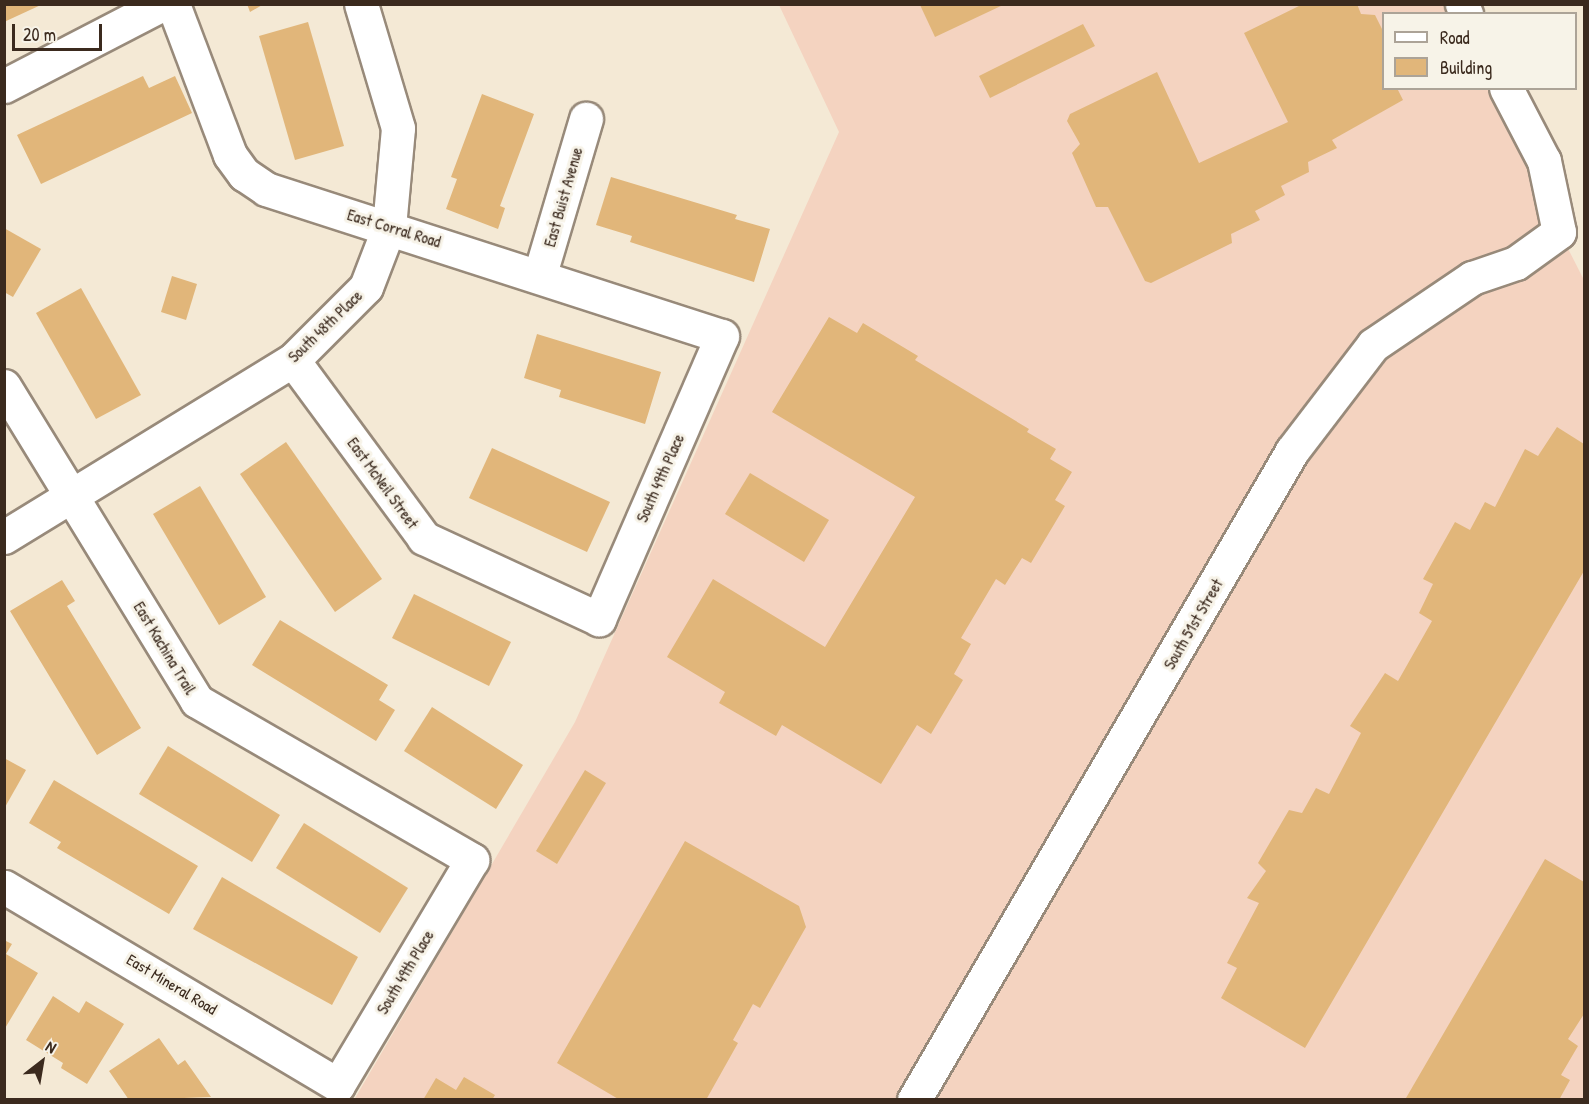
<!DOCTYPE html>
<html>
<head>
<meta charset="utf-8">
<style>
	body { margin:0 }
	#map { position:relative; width:1589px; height:1104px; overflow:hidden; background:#f4e9d5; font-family:"Patrick Hand",sans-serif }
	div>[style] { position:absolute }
	.built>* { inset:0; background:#f4d3c0 }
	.building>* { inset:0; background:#e1b67a }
	.roads { filter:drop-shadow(2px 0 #988a7a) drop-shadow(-2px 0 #988a7a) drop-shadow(0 2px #988a7a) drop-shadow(0 -2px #988a7a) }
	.street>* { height:33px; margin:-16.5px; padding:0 16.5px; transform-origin:16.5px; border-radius:16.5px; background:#fff }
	span { translate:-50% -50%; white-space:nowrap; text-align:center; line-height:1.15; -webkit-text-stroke:6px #f7f3e8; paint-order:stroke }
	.street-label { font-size:16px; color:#3b2a1e }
	.frame { position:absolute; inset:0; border:6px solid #3b2a1e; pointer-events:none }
	.legend { position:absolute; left:1382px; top:12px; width:195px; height:78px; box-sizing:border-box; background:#f7f3e8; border:2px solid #aca397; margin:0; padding:8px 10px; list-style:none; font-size:18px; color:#3b2a1e }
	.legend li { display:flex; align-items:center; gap:12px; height:30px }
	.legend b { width:30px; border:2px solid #aca397 }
	.north { position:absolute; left:12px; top:1032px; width:60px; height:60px; -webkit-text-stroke:4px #f7f3e8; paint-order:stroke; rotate:31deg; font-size:16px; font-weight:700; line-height:24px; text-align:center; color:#3b2a1e }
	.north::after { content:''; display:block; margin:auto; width:21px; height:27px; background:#3b2a1e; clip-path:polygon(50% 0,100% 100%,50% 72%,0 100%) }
	.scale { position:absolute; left:12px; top:24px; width:90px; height:27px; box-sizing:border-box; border:3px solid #3b2a1e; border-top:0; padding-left:8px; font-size:18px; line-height:21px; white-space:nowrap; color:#3b2a1e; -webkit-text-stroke:4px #f7f3e8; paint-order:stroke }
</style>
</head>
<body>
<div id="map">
	<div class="built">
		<div style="clip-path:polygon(779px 5px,1462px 5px,1466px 13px,1384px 14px,1384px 88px,1506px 89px,1559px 231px,1584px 280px,1584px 1099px,354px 1100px,575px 722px,839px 132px)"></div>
	</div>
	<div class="building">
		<div style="clip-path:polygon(4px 4px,43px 4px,4px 22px)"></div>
		<div style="clip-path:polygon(247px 4px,264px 4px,250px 12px)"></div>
		<div style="clip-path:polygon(1303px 4px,1357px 4px,1361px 14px,1375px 15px,1384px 33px,1384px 88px,1397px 88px,1403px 100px,1332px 140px,1337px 148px,1308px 162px,1309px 172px,1281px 186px,1285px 195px,1255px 211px,1260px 220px,1231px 234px,1232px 243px,1151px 283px,1145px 281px,1108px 207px,1096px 207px,1072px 153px,1080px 144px,1067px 121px,1070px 114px,1157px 72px,1199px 163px,1288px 122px,1244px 33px)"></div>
		<div style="clip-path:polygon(920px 5px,1003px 5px,935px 37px)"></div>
		<div style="clip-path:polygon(308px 22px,344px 146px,295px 160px,259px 36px)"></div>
		<div style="clip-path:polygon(1083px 24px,1095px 46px,990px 98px,979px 76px)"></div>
		<div style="clip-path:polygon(143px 76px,149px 88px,175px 76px,192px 113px,41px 184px,17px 135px)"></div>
		<div style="clip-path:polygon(482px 94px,534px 114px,500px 206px,505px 208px,498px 229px,446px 209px,457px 179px,451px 177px)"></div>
		<div style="clip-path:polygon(611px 177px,737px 215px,735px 219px,770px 229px,754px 282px,630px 242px,632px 236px,596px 225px)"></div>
		<div style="clip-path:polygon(4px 228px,41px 249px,13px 297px,4px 292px)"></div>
		<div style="clip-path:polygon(172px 276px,197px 284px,186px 320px,161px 312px)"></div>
		<div style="clip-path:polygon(81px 288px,141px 395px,96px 419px,36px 313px)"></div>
		<div style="clip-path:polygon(829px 317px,857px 333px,863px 323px,918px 356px,915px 360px,1029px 429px,1027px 432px,1056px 449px,1050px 459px,1072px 472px,1055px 500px,1065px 506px,1031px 563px,1022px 558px,1005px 585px,996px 579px,961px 638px,971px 644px,954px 674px,963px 680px,931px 734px,917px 725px,881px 784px,782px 725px,776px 736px,719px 703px,725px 692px,667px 657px,713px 579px,825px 647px,915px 497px,772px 412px)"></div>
		<div style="clip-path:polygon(537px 334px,661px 372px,645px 424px,559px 397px,561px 390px,524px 378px)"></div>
		<div style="clip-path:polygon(1557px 427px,1584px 444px,1584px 571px,1305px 1048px,1221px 998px,1237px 968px,1227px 963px,1259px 903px,1247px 898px,1266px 871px,1258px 863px,1289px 810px,1302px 813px,1316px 788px,1329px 794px,1361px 733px,1350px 726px,1385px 673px,1398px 681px,1432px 621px,1419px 613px,1433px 584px,1423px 579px,1455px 522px,1470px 530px,1485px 502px,1495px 507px,1525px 449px,1538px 456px)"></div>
		<div style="clip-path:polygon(286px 442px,382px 579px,335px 612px,240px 474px)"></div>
		<div style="clip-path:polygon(492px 448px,610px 502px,587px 552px,469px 498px)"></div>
		<div style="clip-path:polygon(750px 473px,829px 520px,804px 562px,725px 514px)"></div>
		<div style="clip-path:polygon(200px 486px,266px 597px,219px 625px,153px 514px)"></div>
		<div style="clip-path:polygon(62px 580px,75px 601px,67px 606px,141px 728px,97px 755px,10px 611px)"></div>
		<div style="clip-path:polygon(414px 594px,511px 642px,489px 686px,392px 638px)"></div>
		<div style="clip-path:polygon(280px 620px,388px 685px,379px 700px,395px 710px,376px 741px,252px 665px)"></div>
		<div style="clip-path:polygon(432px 707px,523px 765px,496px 809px,404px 751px)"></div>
		<div style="clip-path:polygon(168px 746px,280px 815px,252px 862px,139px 794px)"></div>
		<div style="clip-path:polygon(4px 758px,26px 770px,4px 809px)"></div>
		<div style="clip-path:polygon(585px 770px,606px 783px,557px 864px,536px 851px)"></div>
		<div style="clip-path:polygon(54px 780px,198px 866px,169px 914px,57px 848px,61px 842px,29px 823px)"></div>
		<div style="clip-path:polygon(304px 823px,408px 888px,380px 933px,276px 868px)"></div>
		<div style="clip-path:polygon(685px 841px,799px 906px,806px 927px,760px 1008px,753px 1004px,733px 1040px,738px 1043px,706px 1100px,620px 1100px,557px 1063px)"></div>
		<div style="clip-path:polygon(1545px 859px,1584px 882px,1584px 1014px,1568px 1039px,1578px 1046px,1561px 1075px,1570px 1080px,1559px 1100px,1409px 1100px,1406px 1098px)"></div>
		<div style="clip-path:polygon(222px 877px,358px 957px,332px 1005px,193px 929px)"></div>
		<div style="clip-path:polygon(4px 940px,12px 944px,6px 954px,38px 973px,4px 1030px)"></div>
		<div style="clip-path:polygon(53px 996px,79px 1013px,86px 1001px,124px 1024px,87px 1084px,61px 1068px,63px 1063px,26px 1040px)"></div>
		<div style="clip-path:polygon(159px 1038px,178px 1065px,185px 1060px,211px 1097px,129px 1100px,109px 1071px)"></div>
		<div style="clip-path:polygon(464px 1077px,495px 1095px,492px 1100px,423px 1100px,436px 1078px,456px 1090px)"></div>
	</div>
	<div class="roads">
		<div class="street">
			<div style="left:173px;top:4px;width:161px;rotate:69.3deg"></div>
			<div style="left:230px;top:155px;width:24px;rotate:54deg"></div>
			<div style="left:244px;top:174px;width:27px;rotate:34deg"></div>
			<div style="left:266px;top:189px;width:479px;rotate:17.9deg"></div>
			<div style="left:722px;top:336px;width:309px;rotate:113.5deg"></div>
			<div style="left:599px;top:619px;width:193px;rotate:-155.2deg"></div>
			<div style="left:424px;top:538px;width:221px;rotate:-126.4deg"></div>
			<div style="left:1462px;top:4px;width:11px;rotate:68deg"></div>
			<div style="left:4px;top:86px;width:178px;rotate:-27.4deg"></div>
			<div style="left:540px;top:274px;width:162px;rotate:-73.5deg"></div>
			<div style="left:4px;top:386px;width:369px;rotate:58.5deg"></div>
			<div style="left:197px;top:701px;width:318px;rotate:30deg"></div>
			<div style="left:472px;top:860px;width:262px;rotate:120.8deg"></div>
			<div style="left:338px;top:1085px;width:388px;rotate:-149.3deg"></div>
			<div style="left:4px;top:537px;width:339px;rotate:-31.5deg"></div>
			<div style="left:293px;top:360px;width:103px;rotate:-45deg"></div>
			<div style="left:366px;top:287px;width:64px;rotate:-69deg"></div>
			<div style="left:389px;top:227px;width:99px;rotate:-84.8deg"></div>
			<div style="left:398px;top:128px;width:129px;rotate:-106.6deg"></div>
			<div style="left:914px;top:1100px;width:751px;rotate:-59.78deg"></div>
			<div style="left:1292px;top:451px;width:133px;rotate:-52.6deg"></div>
			<div style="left:1373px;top:345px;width:120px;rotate:-34.1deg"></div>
			<div style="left:1472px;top:278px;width:46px;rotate:-18.8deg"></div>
			<div style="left:1516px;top:263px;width:53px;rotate:-35.8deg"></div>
			<div style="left:1559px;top:232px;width:73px;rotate:-101.9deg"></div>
			<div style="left:1544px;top:161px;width:82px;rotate:-117.5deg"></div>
		</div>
	</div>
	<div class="street-label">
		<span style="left:563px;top:197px;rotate:-74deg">East Buist Avenue</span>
		<span style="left:394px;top:228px;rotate:17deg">East Corral Road</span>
		<span style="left:325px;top:326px;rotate:-44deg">South 48th Place</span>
		<span style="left:660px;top:478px;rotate:-66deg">South 49th Place</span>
		<span style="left:383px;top:483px;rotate:54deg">East McNeil Street</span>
		<span style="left:1193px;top:624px;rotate:-60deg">South 51st Street</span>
		<span style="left:165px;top:648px;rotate:59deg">East Kachina Trail</span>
		<span style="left:405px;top:972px;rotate:-59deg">South 49th Place</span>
		<span style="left:172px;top:984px;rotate:31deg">East Mineral Road</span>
	</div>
	<div class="frame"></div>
	<ul class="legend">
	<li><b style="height:8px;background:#fff"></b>Road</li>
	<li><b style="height:16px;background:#e1b67a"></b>Building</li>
	</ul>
	<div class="north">N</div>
	<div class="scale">20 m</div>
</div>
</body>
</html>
